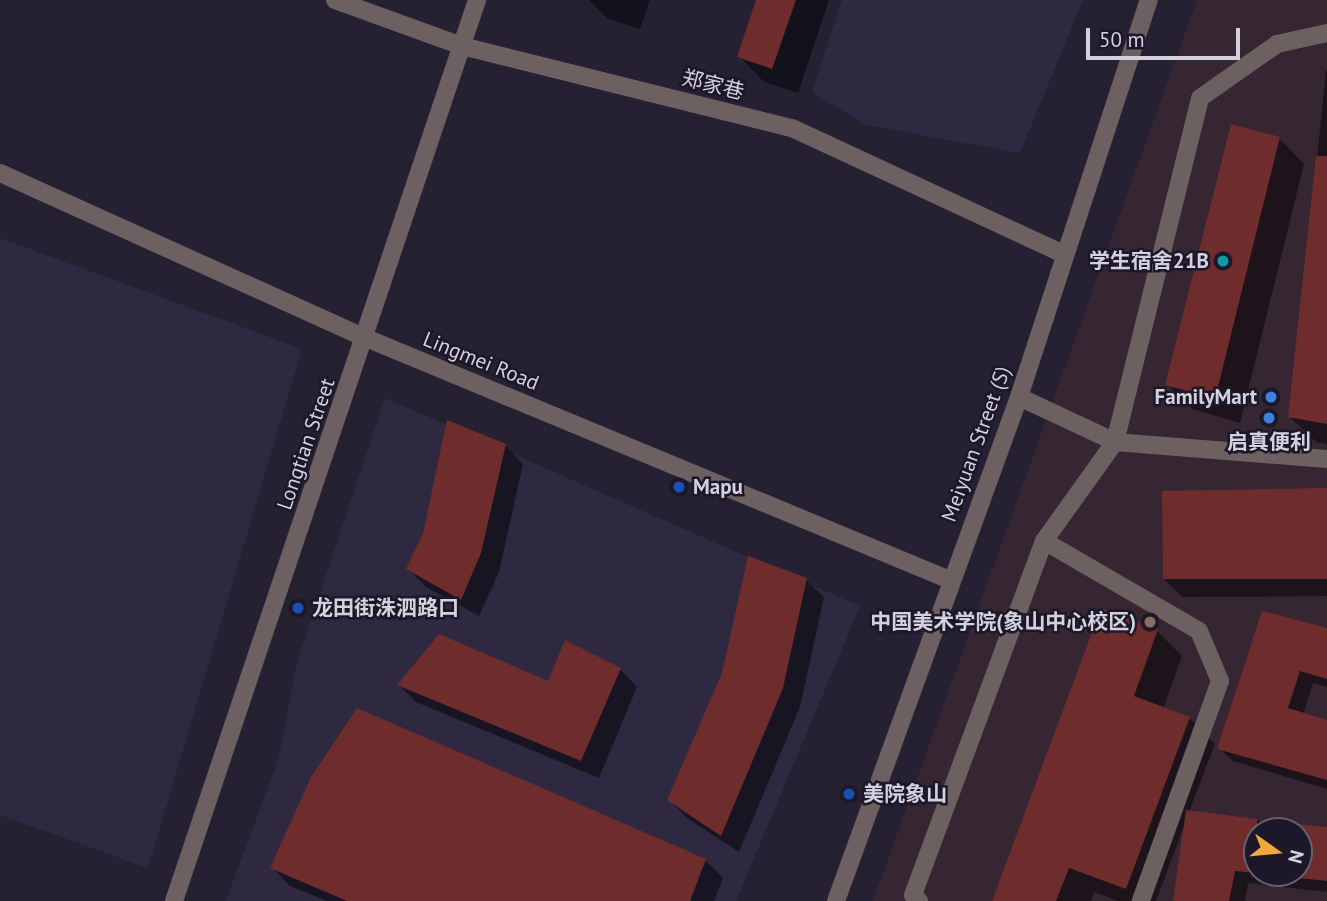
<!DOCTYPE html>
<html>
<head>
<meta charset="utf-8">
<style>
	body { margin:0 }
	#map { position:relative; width:1327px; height:901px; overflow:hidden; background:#252133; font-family:"PT Sans","Noto Sans SC",sans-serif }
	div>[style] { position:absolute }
	.built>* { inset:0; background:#2e2840 }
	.education>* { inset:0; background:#352632 }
	.shadow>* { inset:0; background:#0007 }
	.building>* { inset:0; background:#6e2c2d }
	.minor>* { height:18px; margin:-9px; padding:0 9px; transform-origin:9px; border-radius:9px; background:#6c6061 }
	.dots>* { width:19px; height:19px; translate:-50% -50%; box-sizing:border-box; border:4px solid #1c1829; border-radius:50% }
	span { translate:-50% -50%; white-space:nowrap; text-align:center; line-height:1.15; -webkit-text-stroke:5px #1c1829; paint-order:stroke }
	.street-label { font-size:21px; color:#d3d1dd }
	.poi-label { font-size:21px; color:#d3d1dd; font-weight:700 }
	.right { translate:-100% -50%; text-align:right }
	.left { translate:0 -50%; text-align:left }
	.north { position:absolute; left:1243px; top:817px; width:70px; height:70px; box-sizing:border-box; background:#1c1829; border:2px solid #656271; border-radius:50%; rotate:105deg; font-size:19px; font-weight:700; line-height:28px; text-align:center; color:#d3d1dd }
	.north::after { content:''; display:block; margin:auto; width:24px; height:32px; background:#eea83c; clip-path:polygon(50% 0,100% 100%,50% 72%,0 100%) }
	.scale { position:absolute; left:1086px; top:28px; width:154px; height:32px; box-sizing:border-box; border:4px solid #d3d1dd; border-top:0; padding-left:9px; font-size:21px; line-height:24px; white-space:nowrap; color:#d3d1dd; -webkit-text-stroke:5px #1c1829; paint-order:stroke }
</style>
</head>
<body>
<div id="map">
	<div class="built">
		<div style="clip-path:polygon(842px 0,1083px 0,1020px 153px,866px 125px,812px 92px)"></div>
		<div style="clip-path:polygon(0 238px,302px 349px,148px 868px,0 815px)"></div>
		<div style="clip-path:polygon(385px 398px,860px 606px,736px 901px,226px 901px,279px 757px,297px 662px)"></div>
	</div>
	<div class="education">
		<div style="clip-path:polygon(evenodd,1197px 0,1327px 0,1327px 901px,873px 901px,1197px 0,1257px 831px,1299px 831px,1299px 873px,1257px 873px,1257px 831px)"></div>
	</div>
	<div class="shadow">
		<div style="clip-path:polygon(589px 0,650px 0,640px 29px,607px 18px)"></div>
		<div style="clip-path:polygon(758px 0,829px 0,798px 93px,764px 82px,739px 56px)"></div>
		<div style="clip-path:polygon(1326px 71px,1327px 71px,1327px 444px,1316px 442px,1290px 417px)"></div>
		<div style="clip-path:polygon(1279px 138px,1304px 164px,1240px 423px,1193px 409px,1167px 384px)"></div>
		<div style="clip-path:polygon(505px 446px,523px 464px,499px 572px,479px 616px,426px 587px,408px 569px)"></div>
		<div style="clip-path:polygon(1327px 490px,1327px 596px,1182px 597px,1164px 579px)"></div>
		<div style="clip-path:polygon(806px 580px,824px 597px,800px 707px,739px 852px,687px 818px,669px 800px)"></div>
		<div style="clip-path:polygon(1327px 630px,1327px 687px,1313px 683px,1303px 715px,1327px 722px,1327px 789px,1233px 761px,1219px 748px)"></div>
		<div style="clip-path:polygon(evenodd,1157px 631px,1182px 656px,1163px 709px,1189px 718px,1215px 744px,1189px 812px,1327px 829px,1327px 825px,1327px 892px,1248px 883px,1245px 901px,1175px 901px,1184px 826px,1156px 901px,1118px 901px,1094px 892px,1091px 901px,994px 901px,1157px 631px,1257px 831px,1299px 831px,1299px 873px,1257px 873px,1257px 831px)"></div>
		<div style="clip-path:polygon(620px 669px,637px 687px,599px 778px,416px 702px,399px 685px,549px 684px)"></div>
		<div style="clip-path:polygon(705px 860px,723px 878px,714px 901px,327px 901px,290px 886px,273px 868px)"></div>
	</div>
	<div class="building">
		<div style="clip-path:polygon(756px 0,796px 0,772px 69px,737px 57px)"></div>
		<div style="clip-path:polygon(1231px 124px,1280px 137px,1215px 399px,1165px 385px)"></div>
		<div style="clip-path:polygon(1316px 156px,1327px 156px,1327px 424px,1288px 417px)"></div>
		<div style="clip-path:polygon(447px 420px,506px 444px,481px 553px,461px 600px,406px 569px,423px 533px)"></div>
		<div style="clip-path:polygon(1327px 488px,1327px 579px,1163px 579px,1162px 491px)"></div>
		<div style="clip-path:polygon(748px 556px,807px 578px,783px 688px,721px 836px,667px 800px,722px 673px)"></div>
		<div style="clip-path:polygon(1101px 608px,1158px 629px,1134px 696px,1190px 717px,1126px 889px,1069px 868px,1056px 901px,992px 901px)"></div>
		<div style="clip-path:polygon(1262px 611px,1327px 628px,1327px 679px,1300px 671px,1288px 708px,1327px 720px,1327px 780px,1217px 749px)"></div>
		<div style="clip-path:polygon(439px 634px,548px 681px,565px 640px,621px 668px,581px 761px,397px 685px)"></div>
		<div style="clip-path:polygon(357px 708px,706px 859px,690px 901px,347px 901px,270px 868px,311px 777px)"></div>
		<div style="clip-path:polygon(1186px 810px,1257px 819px,1257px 873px,1235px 871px,1229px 901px,1173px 901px)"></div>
		<div style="clip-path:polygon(1299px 824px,1327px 827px,1327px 881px,1299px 878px)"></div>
	</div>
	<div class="minor">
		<div style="left:335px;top:0;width:135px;rotate:19.9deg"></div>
		<div style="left:462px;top:46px;width:340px;rotate:14deg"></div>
		<div style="left:792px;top:128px;width:301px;rotate:24.9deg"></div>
		<div style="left:0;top:173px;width:401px;rotate:24.3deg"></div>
		<div style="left:366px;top:338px;width:632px;rotate:22.51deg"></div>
		<div style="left:1019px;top:397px;width:106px;rotate:25.1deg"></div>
		<div style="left:1115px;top:442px;width:213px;rotate:4.6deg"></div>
		<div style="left:1044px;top:541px;width:179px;rotate:30.1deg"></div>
		<div style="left:1199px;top:631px;width:54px;rotate:67.2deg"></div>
		<div style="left:1220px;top:681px;width:234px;rotate:109.8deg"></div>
		<div style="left:174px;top:901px;width:951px;rotate:-71.41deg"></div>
		<div style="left:836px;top:901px;width:536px;rotate:-70.04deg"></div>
		<div style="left:1019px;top:397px;width:418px;rotate:-71.9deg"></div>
		<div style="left:919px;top:901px;width:8px;rotate:-135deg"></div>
		<div style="left:913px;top:895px;width:377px;rotate:-69.7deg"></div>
		<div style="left:1044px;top:541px;width:122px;rotate:-54.4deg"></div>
		<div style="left:1115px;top:442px;width:354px;rotate:-76.1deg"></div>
		<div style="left:1200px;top:98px;width:94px;rotate:-35deg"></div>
		<div style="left:1277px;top:44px;width:51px;rotate:-12.4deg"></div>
	</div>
	<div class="dots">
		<div style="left:1223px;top:261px;background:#0f9aa8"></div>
		<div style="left:1271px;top:397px;background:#3f7fe0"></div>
		<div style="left:1269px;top:418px;background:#3f7fe0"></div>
		<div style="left:679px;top:487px;background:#1a4fb4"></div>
		<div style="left:298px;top:608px;background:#1a4fb4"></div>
		<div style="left:1150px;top:622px;background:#8d6e63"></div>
		<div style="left:849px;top:794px;background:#1a4fb4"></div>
	</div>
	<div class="street-label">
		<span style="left:713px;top:85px;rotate:14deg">郑家巷</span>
		<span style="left:481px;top:361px;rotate:22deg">Lingmei Road</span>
		<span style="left:306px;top:444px;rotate:-71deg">Longtian Street</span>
		<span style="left:976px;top:444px;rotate:-70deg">Meiyuan Street (S)</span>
	</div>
	<div class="poi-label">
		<span class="right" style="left:1209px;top:261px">学生宿舍21B</span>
		<span class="right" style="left:1257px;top:397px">FamilyMart</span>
		<span style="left:1269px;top:442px">启真便利</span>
		<span class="left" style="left:693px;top:487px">Mapu</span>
		<span class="left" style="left:312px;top:608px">龙田街洙泗路口</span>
		<span class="right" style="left:1136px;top:622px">中国美术学院(象山中心校区)</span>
		<span class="left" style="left:863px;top:794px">美院象山</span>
	</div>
	<div class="north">N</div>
	<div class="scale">50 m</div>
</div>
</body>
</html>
